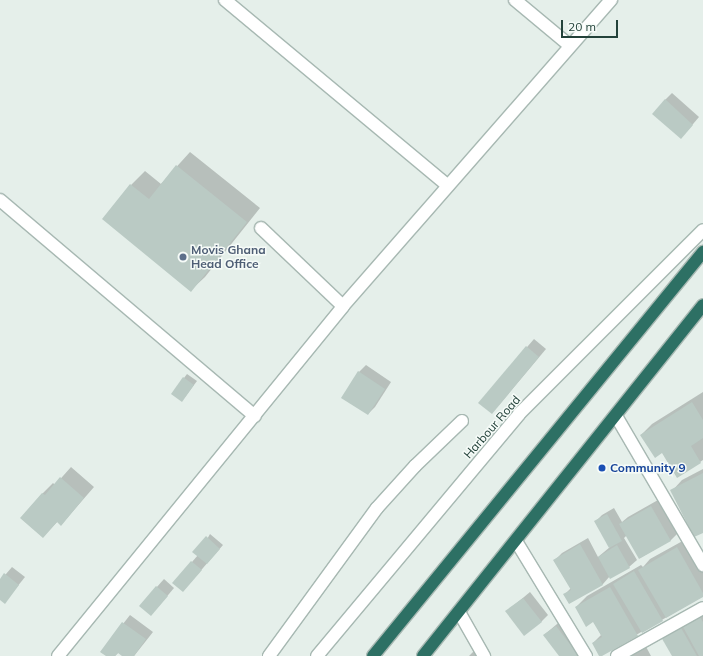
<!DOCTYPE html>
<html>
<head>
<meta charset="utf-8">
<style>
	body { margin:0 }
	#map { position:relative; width:703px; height:656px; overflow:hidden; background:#e5efea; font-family:Mulish,sans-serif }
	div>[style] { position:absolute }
	.shadow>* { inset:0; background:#0003 }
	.building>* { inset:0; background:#bacac4 }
	.roads { filter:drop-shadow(1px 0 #a7b8b2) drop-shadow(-1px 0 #a7b8b2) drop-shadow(0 1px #a7b8b2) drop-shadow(0 -1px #a7b8b2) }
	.minor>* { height:12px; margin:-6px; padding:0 6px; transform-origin:6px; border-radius:6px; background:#fff }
	.highway>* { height:12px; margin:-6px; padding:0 6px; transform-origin:6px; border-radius:6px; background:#2d7064 }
	.dots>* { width:11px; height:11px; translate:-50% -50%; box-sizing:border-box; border:2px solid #f6fbf8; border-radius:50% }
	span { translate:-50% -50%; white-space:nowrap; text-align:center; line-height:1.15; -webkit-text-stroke:3px #f6fbf8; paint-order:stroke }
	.service-label { font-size:12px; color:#4e5e75; font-weight:700 }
	.left { translate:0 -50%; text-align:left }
	.street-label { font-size:12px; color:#23423a }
	.transit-label { font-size:12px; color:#164399; font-weight:700 }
	.scale { position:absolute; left:561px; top:20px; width:57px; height:18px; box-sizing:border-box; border:2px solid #23423a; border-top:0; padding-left:5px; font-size:12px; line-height:14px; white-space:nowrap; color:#23423a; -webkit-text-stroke:3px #f6fbf8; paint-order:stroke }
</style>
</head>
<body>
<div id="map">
	<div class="shadow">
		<div style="clip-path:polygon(672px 93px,699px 117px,688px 130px,665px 100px)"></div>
		<div style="clip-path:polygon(190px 152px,260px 208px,205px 277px,191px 290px,131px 185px,145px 171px,161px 184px)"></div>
		<div style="clip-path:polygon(534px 339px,546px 349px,499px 405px,480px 402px)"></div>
		<div style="clip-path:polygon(366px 365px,391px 382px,375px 407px,368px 414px,359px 372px)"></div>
		<div style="clip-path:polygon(187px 374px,197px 381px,185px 397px,172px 394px)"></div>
		<div style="clip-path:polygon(703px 392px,703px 460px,678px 477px,662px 452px,641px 435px,652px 424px)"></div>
		<div style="clip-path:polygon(71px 467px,94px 487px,61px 525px,58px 521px,43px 537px,21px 518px,43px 493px,53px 483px,55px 485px)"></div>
		<div style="clip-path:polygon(703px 469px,703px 532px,672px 491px,682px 480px)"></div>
		<div style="clip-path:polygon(658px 500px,678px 533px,671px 540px,640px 558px,627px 535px,624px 538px,637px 560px,629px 567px,610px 576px,603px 584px,569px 603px,565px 594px,571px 588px,555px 560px,562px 553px,588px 538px,598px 557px,610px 547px,595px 522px,602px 515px,614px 508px,622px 522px,628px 517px)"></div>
		<div style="clip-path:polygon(210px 534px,223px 545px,183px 591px,174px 583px,198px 555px)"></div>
		<div style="clip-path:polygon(688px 538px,703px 564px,703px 596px,600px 656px,593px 643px,601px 635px,594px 621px,576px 607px,587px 596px,641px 565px,643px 567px,650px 559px)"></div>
		<div style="clip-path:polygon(12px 567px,25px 577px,5px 602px,0 598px,0 581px)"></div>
		<div style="clip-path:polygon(164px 579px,174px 588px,158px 607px,140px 606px)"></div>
		<div style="clip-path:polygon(530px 592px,548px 615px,541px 622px,507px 611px)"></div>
		<div style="clip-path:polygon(703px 611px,703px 656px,673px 656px,662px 637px)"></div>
		<div style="clip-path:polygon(130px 615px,153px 632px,134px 656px,124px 656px,119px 652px,115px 656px,107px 656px,101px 652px)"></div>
		<div style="clip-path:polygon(563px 619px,587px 656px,560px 656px,544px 635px)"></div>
		<div style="clip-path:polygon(644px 643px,651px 656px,619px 656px)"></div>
		<div style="clip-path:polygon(474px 651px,482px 656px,469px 656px)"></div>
	</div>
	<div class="building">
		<div style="clip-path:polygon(665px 99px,693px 125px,681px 139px,652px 114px)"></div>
		<div style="clip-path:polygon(176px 165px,247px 222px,191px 292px,102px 219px,130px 184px,149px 199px)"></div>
		<div style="clip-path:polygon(526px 346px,539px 357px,492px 414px,478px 403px)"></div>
		<div style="clip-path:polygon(358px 371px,385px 389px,368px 415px,341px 398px)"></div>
		<div style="clip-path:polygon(183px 377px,194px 385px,182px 402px,171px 394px)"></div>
		<div style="clip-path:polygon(692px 402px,703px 420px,703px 438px,691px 446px,701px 463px,677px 478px,662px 453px,655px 458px,640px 435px)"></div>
		<div style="clip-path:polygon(703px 473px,703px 533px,694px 537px,670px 490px)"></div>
		<div style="clip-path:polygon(60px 477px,84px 498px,61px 526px,57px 522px,43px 538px,20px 518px,42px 493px,45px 495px)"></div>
		<div style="clip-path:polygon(651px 506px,671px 541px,639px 559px,619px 524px)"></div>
		<div style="clip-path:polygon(607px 514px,622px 541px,609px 548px,594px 521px)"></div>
		<div style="clip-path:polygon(206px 536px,220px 549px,207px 564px,192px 552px)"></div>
		<div style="clip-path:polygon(580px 544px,603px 585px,569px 604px,563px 594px,571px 590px,553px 560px)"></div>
		<div style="clip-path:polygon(617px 545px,630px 568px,610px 579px,598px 557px)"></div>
		<div style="clip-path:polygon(677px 547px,703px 593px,703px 597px,666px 618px,638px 570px)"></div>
		<div style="clip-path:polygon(191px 561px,202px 570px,183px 592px,172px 583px)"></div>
		<div style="clip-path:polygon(634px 571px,663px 621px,642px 633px,613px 584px)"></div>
		<div style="clip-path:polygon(4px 573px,19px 585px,5px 604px,0 600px,0 579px)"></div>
		<div style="clip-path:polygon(156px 586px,168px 596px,151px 616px,139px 606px)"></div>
		<div style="clip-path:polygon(610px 587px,638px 636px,602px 656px,599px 656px,592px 643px,602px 637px,593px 622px,586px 627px,575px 607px)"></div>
		<div style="clip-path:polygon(523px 598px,542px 622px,524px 636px,505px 611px)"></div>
		<div style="clip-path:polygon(699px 615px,703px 622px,703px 656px,699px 656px,682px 625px)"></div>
		<div style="clip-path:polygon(122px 622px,146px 639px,134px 656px,122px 656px,118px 653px,115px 656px,106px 656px,100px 652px)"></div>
		<div style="clip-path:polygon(556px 626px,579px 656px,559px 656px,543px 635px)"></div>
		<div style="clip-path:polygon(680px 626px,697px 656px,672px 656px,661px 637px)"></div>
	</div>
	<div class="roads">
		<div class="minor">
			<div style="left:225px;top:0;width:289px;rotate:39.8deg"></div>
			<div style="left:515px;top:0;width:70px;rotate:39.8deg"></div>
			<div style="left:0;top:200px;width:334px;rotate:40.3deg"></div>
			<div style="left:261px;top:228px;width:113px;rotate:43.6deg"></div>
			<div style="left:616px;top:416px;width:173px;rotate:59.7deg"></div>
			<div style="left:516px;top:541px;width:135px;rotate:58.7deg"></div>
			<div style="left:459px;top:612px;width:51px;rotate:60.4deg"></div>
			<div style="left:58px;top:656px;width:451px;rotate:-50.8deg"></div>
			<div style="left:343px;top:306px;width:407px;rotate:-48.8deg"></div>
			<div style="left:269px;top:656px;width:183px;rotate:-53.9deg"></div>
			<div style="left:377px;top:508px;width:57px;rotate:-47.9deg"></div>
			<div style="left:415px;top:466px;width:65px;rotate:-43.8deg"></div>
			<div style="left:317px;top:656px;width:315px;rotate:-50.1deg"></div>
			<div style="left:519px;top:414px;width:260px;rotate:-45deg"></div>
			<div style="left:617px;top:656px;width:98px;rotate:-29.2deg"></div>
		</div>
		<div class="highway">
			<div style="left:373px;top:656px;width:522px;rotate:-50.76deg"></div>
			<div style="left:423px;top:656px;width:449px;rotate:-51.4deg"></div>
		</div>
	</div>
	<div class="dots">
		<div style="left:183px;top:257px;background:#5c6f8a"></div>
		<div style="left:602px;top:468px;background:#1a4fb4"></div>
	</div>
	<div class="service-label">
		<span class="left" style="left:191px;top:257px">Movis Ghana<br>Head Office</span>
	</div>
	<div class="street-label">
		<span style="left:492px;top:427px;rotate:-49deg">Harbour Road</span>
	</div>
	<div class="transit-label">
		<span class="left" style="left:610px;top:468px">Community 9</span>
	</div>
	<div class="scale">20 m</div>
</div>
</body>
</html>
